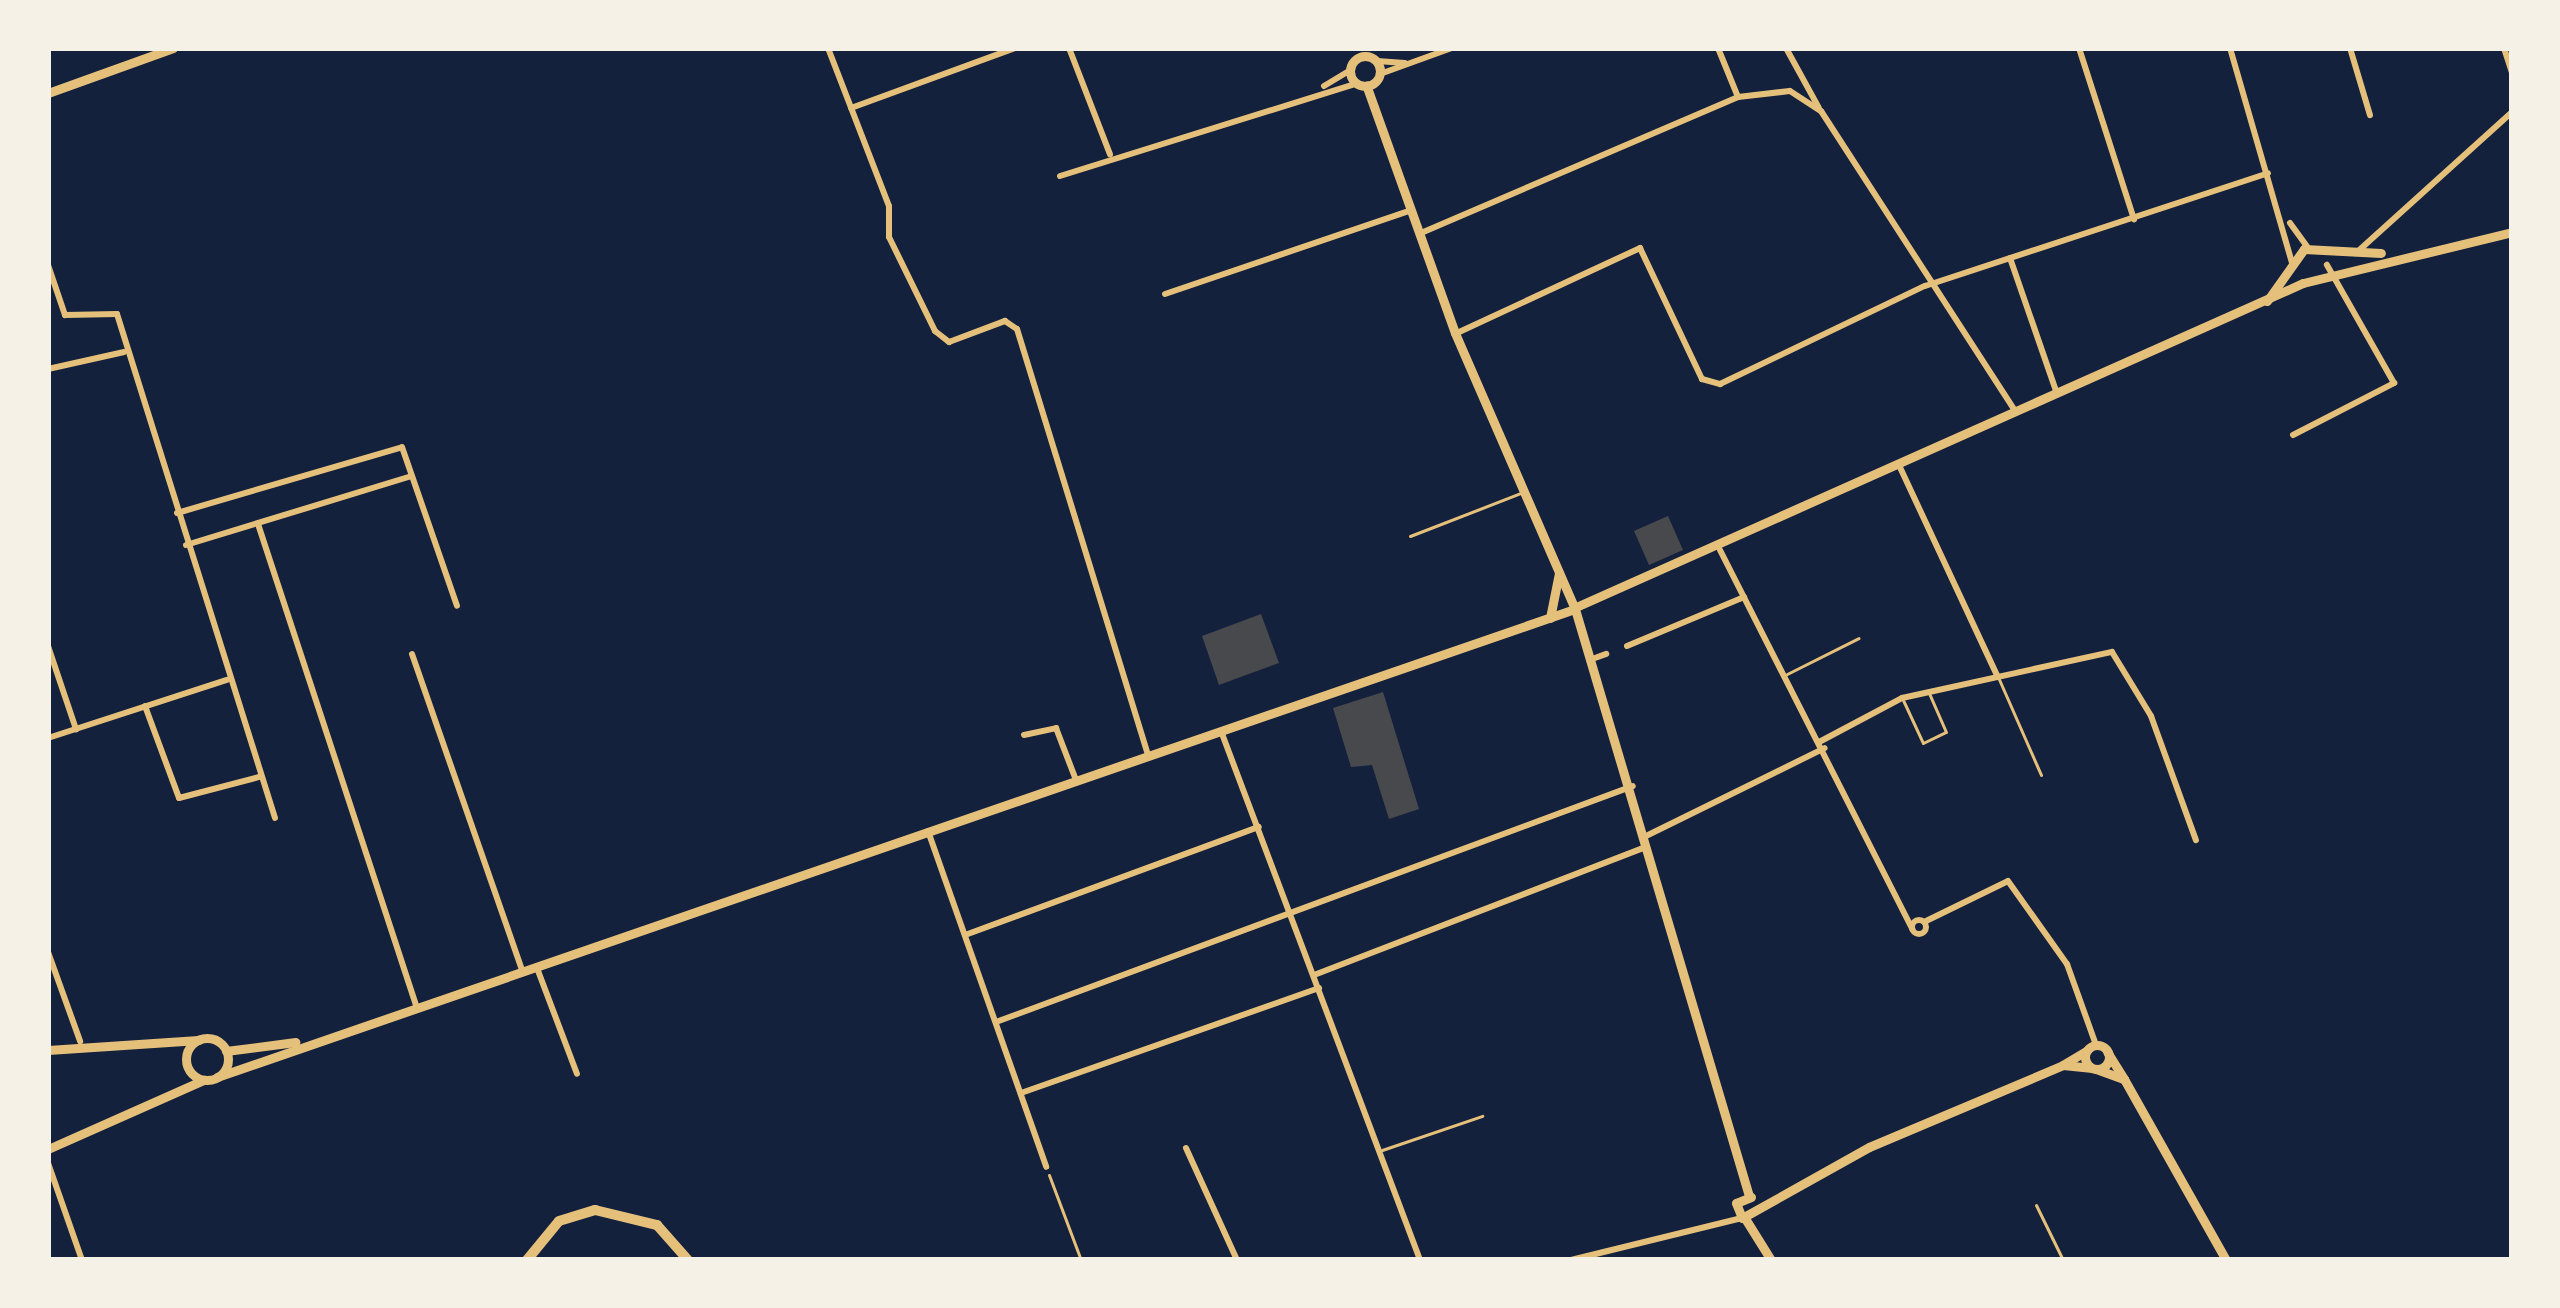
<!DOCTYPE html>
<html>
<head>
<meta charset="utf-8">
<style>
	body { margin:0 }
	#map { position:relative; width:2560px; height:1308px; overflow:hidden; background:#14213d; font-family:"Sofia Sans Condensed",sans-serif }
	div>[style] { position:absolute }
	.building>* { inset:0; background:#48494c }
	.path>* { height:3px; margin:-1.5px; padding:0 1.5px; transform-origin:1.5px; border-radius:1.5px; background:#e5c07b }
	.service>* { height:3px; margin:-1.5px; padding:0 1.5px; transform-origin:1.5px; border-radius:1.5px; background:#e5c07b }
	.minor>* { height:6px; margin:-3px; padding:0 3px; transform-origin:3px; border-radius:3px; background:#e5c07b }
	.minor>.ring { margin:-3px; padding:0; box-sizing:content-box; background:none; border:6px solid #e5c07b; border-radius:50% }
	.tertiary>* { height:9px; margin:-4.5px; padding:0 4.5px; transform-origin:4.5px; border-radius:4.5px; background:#e5c07b }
	.tertiary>.ring { margin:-4.5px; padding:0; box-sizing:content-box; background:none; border:9px solid #e5c07b; border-radius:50% }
	.trunk>* { height:10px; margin:-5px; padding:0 5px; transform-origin:5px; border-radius:5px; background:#e5c07b }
	span { translate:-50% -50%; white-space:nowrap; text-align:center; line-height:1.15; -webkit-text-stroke:9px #f6f1e7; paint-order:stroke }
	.frame { position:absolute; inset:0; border:51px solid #f6f1e7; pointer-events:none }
</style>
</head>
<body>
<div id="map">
	<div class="building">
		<div style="clip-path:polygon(1668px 516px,1683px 550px,1649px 565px,1634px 531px)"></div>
		<div style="clip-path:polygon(1261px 614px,1279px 663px,1219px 685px,1202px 636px)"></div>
		<div style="clip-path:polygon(1383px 692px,1419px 809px,1389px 819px,1372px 765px,1351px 767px,1333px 708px)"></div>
	</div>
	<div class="path">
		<div style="left:1049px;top:1175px;width:91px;rotate:69.4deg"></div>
	</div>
	<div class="service">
		<div style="left:1410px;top:536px;width:119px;rotate:-21.2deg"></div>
		<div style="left:1787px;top:674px;width:80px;rotate:-26.6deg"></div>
		<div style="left:1998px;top:677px;width:107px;rotate:66.3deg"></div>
		<div style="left:1903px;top:700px;width:47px;rotate:65.1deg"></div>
		<div style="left:1923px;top:743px;width:25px;rotate:-26deg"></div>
		<div style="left:1946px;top:732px;width:43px;rotate:-113.6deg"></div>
		<div style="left:1382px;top:1150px;width:106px;rotate:-18.8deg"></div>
		<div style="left:2036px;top:1205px;width:61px;rotate:63.9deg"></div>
	</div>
	<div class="minor">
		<div style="left:828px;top:48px;width:169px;rotate:68.9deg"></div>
		<div style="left:889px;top:206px;width:31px;rotate:90deg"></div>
		<div style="left:889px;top:237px;width:105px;rotate:63.9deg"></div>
		<div style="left:935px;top:331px;width:18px;rotate:38deg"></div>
		<div style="left:949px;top:342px;width:60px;rotate:-20.6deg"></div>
		<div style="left:1005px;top:321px;width:14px;rotate:34deg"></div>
		<div style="left:1017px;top:329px;width:446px;rotate:72.9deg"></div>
		<div style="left:1069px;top:48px;width:114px;rotate:68.9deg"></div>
		<div style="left:1718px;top:48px;width:53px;rotate:67.8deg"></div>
		<div style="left:1786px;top:48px;width:68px;rotate:61.2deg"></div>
		<div style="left:2079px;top:48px;width:180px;rotate:72.2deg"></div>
		<div style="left:2230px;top:48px;width:224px;rotate:73.9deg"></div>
		<div style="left:2350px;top:48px;width:70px;rotate:73.4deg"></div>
		<div style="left:2504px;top:48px;width:25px;rotate:72deg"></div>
		<div style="left:1377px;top:61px;width:28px;rotate:4deg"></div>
		<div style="left:1380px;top:74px;width:77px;rotate:-19.9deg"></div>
		<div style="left:1324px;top:86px;width:31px;rotate:-31deg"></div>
		<div style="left:851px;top:108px;width:175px;rotate:-20.1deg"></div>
		<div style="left:1060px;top:176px;width:312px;rotate:-17.3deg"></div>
		<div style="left:2290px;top:223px;width:29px;rotate:54deg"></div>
		<div style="left:1421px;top:233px;width:345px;rotate:-23.2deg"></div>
		<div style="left:1738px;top:97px;width:52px;rotate:-6.6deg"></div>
		<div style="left:1790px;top:91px;width:37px;rotate:33deg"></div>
		<div style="left:1821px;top:111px;width:357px;rotate:57.1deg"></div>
		<div style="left:2356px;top:253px;width:210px;rotate:-42.1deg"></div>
		<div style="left:2010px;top:258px;width:141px;rotate:70.9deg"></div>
		<div style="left:48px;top:265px;width:53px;rotate:71.2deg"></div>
		<div style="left:65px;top:315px;width:52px;rotate:-1.1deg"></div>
		<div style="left:117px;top:314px;width:528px;rotate:72.59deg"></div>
		<div style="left:1165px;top:294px;width:258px;rotate:-18.8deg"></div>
		<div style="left:1457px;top:333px;width:202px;rotate:-24.9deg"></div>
		<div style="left:1640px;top:248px;width:145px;rotate:64.7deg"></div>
		<div style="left:1702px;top:379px;width:19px;rotate:16deg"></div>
		<div style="left:1720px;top:384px;width:227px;rotate:-25.6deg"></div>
		<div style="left:1925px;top:286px;width:361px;rotate:-18.2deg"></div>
		<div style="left:48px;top:369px;width:78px;rotate:-12.6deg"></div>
		<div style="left:2293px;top:435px;width:114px;rotate:-27.2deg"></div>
		<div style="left:2394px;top:383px;width:136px;rotate:-119.6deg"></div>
		<div style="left:1898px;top:463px;width:236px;rotate:65deg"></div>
		<div style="left:177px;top:513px;width:234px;rotate:-16.3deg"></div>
		<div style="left:402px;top:447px;width:168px;rotate:70.9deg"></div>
		<div style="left:258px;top:524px;width:506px;rotate:71.82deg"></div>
		<div style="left:186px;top:545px;width:236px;rotate:-17deg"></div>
		<div style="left:1720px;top:550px;width:425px;rotate:63.1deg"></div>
		<div style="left:48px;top:646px;width:88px;rotate:71.4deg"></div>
		<div style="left:1627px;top:646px;width:127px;rotate:-22.7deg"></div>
		<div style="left:412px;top:654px;width:334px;rotate:70.8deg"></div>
		<div style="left:1595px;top:658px;width:12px;rotate:-20deg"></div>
		<div style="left:145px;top:706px;width:98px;rotate:69.7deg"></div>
		<div style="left:179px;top:798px;width:83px;rotate:-14.7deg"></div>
		<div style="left:1221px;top:731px;width:565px;rotate:69.38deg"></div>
		<div style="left:1024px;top:735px;width:33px;rotate:-12deg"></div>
		<div style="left:1056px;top:728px;width:56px;rotate:69deg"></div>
		<div style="left:48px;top:738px;width:188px;rotate:-18deg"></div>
		<div style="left:1821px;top:741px;width:92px;rotate:-28deg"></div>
		<div style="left:1902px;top:698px;width:215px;rotate:-12.4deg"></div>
		<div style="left:2112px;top:652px;width:75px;rotate:58.6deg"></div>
		<div style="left:2151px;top:716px;width:132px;rotate:70.1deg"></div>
		<div style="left:928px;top:831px;width:356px;rotate:70.6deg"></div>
		<div style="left:1646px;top:836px;width:199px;rotate:-26.2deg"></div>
		<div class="ring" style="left:1912px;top:920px;width:8px;height:8px"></div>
		<div style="left:1924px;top:922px;width:93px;rotate:-26deg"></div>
		<div style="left:2008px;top:881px;width:102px;rotate:54.6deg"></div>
		<div style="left:2067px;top:964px;width:86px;rotate:70.3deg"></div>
		<div style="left:965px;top:935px;width:313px;rotate:-20.2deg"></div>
		<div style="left:48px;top:952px;width:95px;rotate:70.2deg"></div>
		<div style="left:537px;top:968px;width:113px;rotate:69.3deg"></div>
		<div style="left:1314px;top:975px;width:356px;rotate:-21.1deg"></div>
		<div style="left:996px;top:1022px;width:679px;rotate:-20.33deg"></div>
		<div style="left:1021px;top:1093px;width:316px;rotate:-19.4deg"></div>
		<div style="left:1186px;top:1148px;width:123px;rotate:65.5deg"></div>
		<div style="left:48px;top:1163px;width:103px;rotate:70.7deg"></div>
		<div style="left:1571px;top:1260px;width:176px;rotate:-13.8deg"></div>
	</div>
	<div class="tertiary">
		<div class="ring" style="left:1350px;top:56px;width:21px;height:21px"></div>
		<div style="left:48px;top:93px;width:133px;rotate:-19.8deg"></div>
		<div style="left:2267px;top:301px;width:64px;rotate:-54.6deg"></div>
		<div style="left:2304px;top:249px;width:77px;rotate:3deg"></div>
		<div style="left:1576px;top:607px;width:796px;rotate:-24.02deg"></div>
		<div style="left:2303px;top:283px;width:215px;rotate:-13.7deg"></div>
		<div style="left:1575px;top:609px;width:612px;rotate:73.49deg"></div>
		<div style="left:1550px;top:618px;width:46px;rotate:-78.7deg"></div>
		<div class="ring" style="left:186px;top:1038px;width:33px;height:33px"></div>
		<div class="ring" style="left:2085px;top:1045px;width:15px;height:15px"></div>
		<div style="left:48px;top:1050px;width:151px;rotate:-3.8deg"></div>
		<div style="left:226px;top:1051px;width:70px;rotate:-7.4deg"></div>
		<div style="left:2086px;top:1051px;width:27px;rotate:149deg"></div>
		<div style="left:2063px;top:1065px;width:27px;rotate:6deg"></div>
		<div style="left:2096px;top:1069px;width:30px;rotate:20deg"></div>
		<div style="left:2124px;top:1079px;width:31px;rotate:-122deg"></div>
		<div style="left:217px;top:1077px;width:1436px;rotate:-19.02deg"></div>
		<div style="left:1575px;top:609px;width:301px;rotate:-113.5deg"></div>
		<div style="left:1455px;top:333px;width:263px;rotate:-109.7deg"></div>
		<div style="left:2124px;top:1079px;width:208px;rotate:60.6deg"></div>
		<div style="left:48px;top:1149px;width:171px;rotate:-23.9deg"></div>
		<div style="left:1751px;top:1197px;width:16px;rotate:158deg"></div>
		<div style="left:1736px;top:1203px;width:16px;rotate:68deg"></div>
		<div style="left:1742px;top:1218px;width:145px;rotate:-29.2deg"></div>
		<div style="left:1869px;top:1147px;width:211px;rotate:-22.9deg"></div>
		<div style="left:1746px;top:1220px;width:47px;rotate:58deg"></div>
	</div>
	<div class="trunk">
		<div style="left:527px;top:1260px;width:50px;rotate:-50.6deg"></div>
		<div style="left:559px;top:1221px;width:38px;rotate:-17deg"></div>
		<div style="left:595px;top:1210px;width:64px;rotate:13.6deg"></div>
		<div style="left:657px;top:1225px;width:47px;rotate:48.5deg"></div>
	</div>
	<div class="frame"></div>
</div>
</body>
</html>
